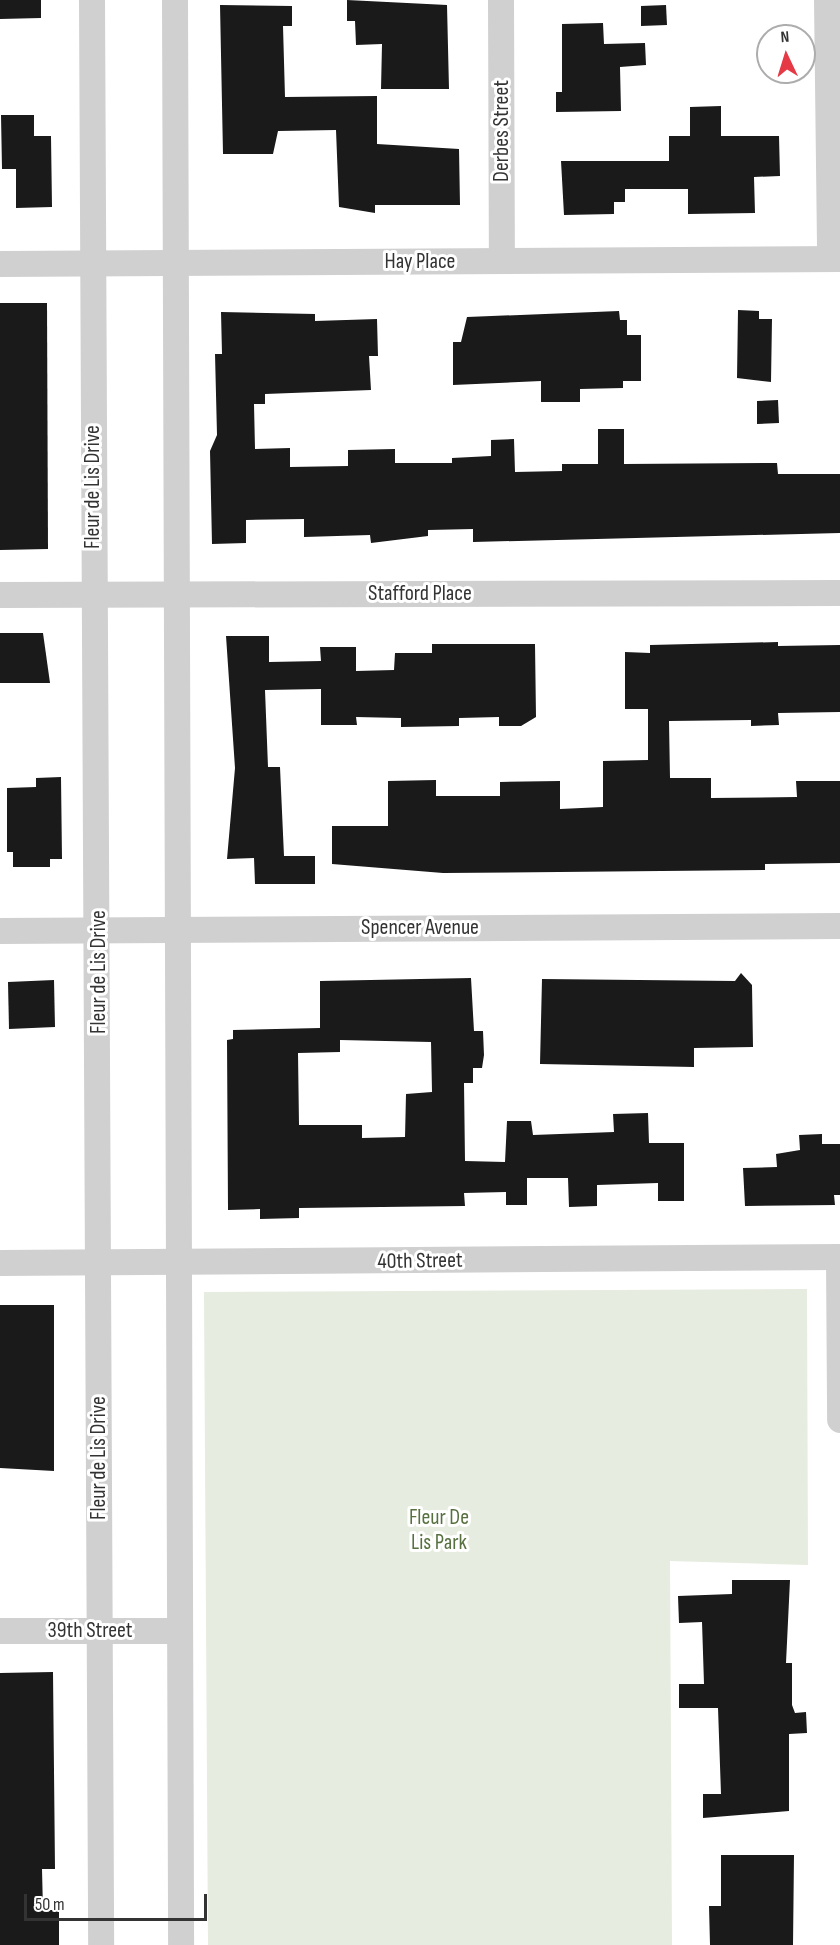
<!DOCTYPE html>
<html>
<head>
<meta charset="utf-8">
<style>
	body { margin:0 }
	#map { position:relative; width:840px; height:1945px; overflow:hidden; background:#fff; font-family:"Sofia Sans Condensed",sans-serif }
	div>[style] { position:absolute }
	.green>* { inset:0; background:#e6ecdf }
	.building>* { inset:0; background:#1a1a1a }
	.street>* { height:26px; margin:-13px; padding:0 13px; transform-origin:13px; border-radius:13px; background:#d0d0d0 }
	span { translate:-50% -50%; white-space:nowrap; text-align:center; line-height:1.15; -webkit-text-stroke:6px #fff; paint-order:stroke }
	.street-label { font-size:22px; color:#333 }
	.park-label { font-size:22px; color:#56703f }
	.north { position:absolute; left:756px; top:24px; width:60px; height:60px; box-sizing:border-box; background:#fff; border:2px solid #adadad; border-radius:50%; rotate:356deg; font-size:16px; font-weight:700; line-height:24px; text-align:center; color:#333 }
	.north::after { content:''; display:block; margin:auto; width:21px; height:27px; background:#e63946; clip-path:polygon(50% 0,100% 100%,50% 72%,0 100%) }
	.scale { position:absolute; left:24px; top:1894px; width:183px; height:27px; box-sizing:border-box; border:3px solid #333; border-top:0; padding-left:8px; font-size:18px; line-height:21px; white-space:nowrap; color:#333; -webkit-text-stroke:4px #fff; paint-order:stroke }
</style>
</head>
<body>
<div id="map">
	<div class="green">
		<div style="clip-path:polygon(807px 1289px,808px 1565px,670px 1561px,672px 1945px,208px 1945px,204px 1292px)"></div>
	</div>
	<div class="building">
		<div style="clip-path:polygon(0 0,41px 0,41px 18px,0 19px)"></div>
		<div style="clip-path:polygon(347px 0,447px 5px,449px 89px,381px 89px,382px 44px,356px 45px,355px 21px,347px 21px)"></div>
		<div style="clip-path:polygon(220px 5px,292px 6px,292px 26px,283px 26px,285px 97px,377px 96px,377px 144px,459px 149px,460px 205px,375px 205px,375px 213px,339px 207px,336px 130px,278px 131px,273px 154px,223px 154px)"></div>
		<div style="clip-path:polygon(666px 5px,667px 25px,641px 26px,641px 6px)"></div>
		<div style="clip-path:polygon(603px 23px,604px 44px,645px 43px,646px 65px,620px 67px,621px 111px,556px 112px,556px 92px,562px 92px,562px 24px)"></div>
		<div style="clip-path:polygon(721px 106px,721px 136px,779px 136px,780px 176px,754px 177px,755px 213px,688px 214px,688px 189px,625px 189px,625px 202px,614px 202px,614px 214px,564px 215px,561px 161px,669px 161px,669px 136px,690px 136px,690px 107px)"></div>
		<div style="clip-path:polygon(1px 115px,34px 115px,34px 136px,51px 136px,52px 207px,16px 208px,16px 169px,2px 169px)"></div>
		<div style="clip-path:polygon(0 303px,47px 303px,48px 549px,0 550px)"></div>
		<div style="clip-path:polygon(738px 310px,759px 311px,759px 319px,772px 319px,771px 382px,737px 378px)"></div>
		<div style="clip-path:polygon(619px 311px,620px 320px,627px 320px,627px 335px,641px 335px,641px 381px,623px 381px,623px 388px,580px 389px,580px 402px,541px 402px,541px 381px,453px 385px,453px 342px,461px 342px,467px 317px)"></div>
		<div style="clip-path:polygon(221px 312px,315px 314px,315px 321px,377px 319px,378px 356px,369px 356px,371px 390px,265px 394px,265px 404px,254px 404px,255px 449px,290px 448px,290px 467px,348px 466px,348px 450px,395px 449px,395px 463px,452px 463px,452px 458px,491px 456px,491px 440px,514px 439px,515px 472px,562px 471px,562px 464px,598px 464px,598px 429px,624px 429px,624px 464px,777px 463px,778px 474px,840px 474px,840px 533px,473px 542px,473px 529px,428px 530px,428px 536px,371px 543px,370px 535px,304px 537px,304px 519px,246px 520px,246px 543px,212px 544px,210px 451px,217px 435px,215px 354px,222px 354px)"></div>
		<div style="clip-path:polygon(778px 400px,779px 423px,757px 424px,757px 401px)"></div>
		<div style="clip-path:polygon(0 633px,43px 633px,50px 683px,0 683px)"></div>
		<div style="clip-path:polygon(226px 636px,269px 636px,269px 662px,321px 661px,320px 647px,356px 647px,356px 671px,394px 670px,395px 653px,432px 653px,432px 644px,535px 644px,536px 717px,521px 726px,499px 726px,499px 717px,459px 718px,459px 726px,401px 727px,401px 718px,356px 717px,357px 725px,321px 725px,321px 689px,265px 690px,268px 767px,280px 767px,284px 856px,315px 856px,315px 884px,255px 884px,254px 858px,227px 859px,235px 768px)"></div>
		<div style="clip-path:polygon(778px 642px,778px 646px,840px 645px,840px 712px,778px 713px,779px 725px,751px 726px,751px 720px,669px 721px,670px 778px,711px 778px,711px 798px,797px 797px,796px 781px,840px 781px,840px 863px,765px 864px,765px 870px,443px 873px,332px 864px,332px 826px,388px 826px,388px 781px,436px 780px,436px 796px,500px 796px,500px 782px,560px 781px,560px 809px,603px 807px,603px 761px,648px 760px,648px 709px,625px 709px,625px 652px,650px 653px,650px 645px)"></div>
		<div style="clip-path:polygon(61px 777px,62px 859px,50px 859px,50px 867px,13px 867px,13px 852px,7px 852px,7px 788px,36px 787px,36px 778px)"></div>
		<div style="clip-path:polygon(741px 973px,752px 985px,753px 1047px,694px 1048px,694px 1067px,540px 1064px,542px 979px,735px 981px)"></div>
		<div style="clip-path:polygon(evenodd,471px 978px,474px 1031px,483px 1031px,484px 1055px,482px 1068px,473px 1068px,473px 1083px,464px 1083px,465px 1161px,505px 1162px,507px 1121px,531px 1121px,533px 1135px,614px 1132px,613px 1114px,648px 1113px,649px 1143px,684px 1143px,684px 1201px,658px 1201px,658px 1183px,597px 1185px,597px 1206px,569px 1207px,568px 1178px,527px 1178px,527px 1205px,506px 1205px,506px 1192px,464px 1193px,465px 1206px,299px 1208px,299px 1218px,260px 1219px,260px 1209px,228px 1210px,227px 1040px,233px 1039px,233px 1030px,320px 1028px,320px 981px,471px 978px,340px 1040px,431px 1042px,432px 1092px,406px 1094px,405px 1137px,362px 1138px,362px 1125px,299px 1125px,298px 1053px,340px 1052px,340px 1040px)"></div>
		<div style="clip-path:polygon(54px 980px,55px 1027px,9px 1029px,8px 982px)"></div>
		<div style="clip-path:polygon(822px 1134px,822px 1144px,840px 1144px,840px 1195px,834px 1195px,835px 1205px,745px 1206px,743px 1168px,777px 1167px,776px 1154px,800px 1150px,799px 1135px)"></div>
		<div style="clip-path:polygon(0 1305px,54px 1305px,54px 1471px,0 1468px)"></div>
		<div style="clip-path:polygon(732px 1580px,790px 1580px,786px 1663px,792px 1663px,792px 1705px,795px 1713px,806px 1712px,807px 1733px,789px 1734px,789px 1811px,703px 1818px,703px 1794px,721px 1794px,718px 1708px,679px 1708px,679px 1684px,704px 1684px,702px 1622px,679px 1623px,678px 1596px,732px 1594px)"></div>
		<div style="clip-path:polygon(53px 1672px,55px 1869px,42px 1869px,43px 1910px,59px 1910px,59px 1945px,0 1945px,0 1673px)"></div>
		<div style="clip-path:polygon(721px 1855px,794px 1855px,793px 1945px,710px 1945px,709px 1906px,721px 1906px)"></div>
	</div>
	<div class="street">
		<div style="left:92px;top:0;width:1945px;rotate:89.73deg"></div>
		<div style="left:175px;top:0;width:1945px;rotate:89.82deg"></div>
		<div style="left:501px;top:0;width:261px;rotate:89.8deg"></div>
		<div style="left:827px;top:0;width:259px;rotate:89.3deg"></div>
		<div style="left:0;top:264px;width:840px;rotate:-0.34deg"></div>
		<div style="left:0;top:595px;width:840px;rotate:-0.14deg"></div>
		<div style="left:0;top:931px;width:840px;rotate:-0.34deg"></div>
		<div style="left:839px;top:1258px;width:162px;rotate:89.6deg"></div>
		<div style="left:0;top:1263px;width:840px;rotate:-0.41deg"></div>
		<div style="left:0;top:1631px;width:180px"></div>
	</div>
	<div class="street-label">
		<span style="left:502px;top:131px;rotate:-90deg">Derbes Street</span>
		<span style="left:420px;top:262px">Hay Place</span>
		<span style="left:93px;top:487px;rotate:-90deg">Fleur de Lis Drive</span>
		<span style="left:420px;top:594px">Stafford Place</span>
		<span style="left:420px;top:928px">Spencer Avenue</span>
		<span style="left:99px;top:972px;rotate:-90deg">Fleur de Lis Drive</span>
		<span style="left:420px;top:1261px;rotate:-1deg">40th Street</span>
		<span style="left:99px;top:1458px;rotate:-90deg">Fleur de Lis Drive</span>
		<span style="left:90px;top:1631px">39th Street</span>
	</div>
	<div class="park-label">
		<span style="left:439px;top:1530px">Fleur De<br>Lis Park</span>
	</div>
	<div class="north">N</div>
	<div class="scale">50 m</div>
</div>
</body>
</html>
